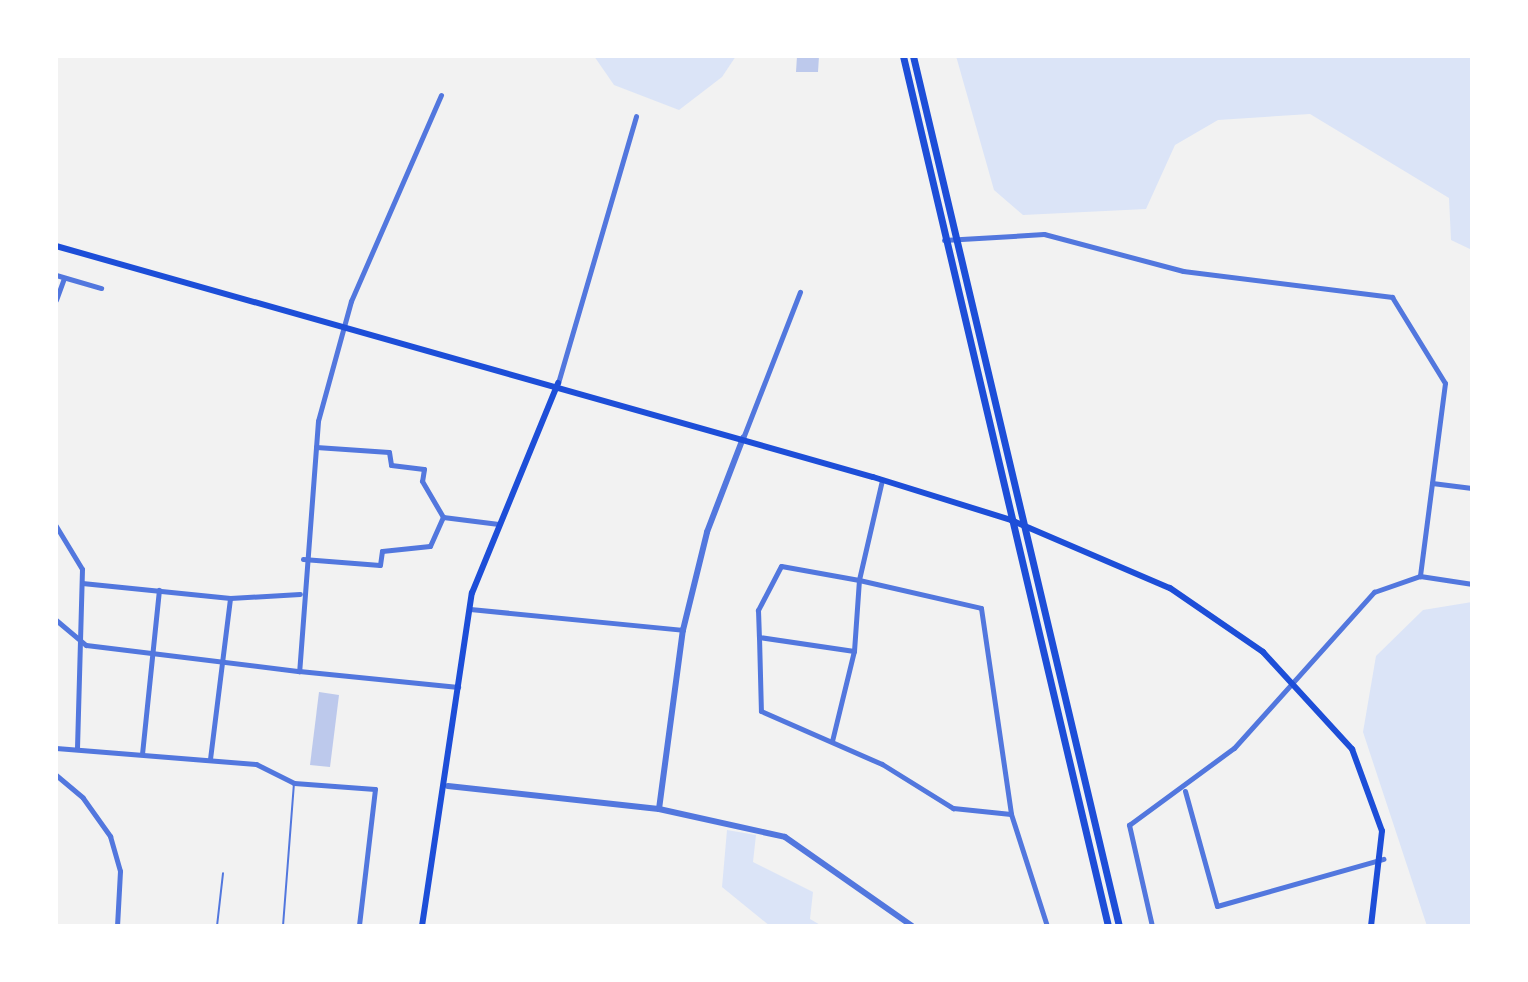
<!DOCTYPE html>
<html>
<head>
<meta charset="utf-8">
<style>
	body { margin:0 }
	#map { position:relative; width:1528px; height:982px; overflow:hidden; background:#f2f2f2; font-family:Figtree,sans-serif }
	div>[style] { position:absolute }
	.green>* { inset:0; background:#dbe4f7 }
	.building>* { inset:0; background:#bdc9ec }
	.service>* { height:2px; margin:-1px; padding:0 1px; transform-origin:1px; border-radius:1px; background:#5277de }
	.minor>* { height:5px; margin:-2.5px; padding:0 2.5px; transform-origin:2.5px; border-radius:2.5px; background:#5277de }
	.tertiary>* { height:6px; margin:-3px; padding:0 3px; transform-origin:3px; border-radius:3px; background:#5277de }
	.secondary>* { height:6px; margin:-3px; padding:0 3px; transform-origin:3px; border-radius:3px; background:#1d4ed8 }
	.primary>* { height:7px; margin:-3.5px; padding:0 3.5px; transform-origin:3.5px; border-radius:3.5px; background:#1d4ed8 }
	span { translate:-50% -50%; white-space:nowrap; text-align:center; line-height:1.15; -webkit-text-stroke:8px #fff; paint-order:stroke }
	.frame { position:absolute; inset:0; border:58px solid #fff; pointer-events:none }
</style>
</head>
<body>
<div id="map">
	<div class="green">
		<div style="clip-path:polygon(594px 56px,736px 56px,722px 77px,679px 110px,614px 85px)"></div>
		<div style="clip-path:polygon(956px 56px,1472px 56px,1472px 250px,1451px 240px,1449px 198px,1310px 114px,1218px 120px,1175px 145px,1146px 209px,1023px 215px,994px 190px)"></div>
		<div style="clip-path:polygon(1472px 602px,1472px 926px,1427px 926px,1363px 732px,1376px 656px,1423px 610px)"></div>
		<div style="clip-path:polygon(727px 830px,756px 835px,753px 862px,813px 892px,810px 919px,822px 926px,770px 926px,722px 887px)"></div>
	</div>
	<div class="building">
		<div style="clip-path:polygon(797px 56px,819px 56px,818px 72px,796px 72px)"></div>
		<div style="clip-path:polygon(319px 692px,339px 695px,330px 767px,310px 765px)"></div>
	</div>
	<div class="service">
		<div style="left:217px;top:926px;width:53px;rotate:-83.5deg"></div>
		<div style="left:283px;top:926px;width:142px;rotate:-85.6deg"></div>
	</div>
	<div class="minor">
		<div style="left:441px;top:95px;width:225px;rotate:113.6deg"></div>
		<div style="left:351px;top:301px;width:124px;rotate:105.4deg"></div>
		<div style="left:318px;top:421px;width:251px;rotate:94.3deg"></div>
		<div style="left:299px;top:671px;width:160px;rotate:5.7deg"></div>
		<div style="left:944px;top:240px;width:100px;rotate:-3.4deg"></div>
		<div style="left:1044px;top:234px;width:144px;rotate:14.9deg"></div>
		<div style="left:1183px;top:271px;width:211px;rotate:7.1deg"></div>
		<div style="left:1392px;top:297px;width:101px;rotate:58.4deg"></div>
		<div style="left:1445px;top:383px;width:195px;rotate:97.4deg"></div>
		<div style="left:56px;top:275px;width:47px;rotate:16.1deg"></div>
		<div style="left:56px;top:300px;width:23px;rotate:-70deg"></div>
		<div style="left:558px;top:383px;width:278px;rotate:-73.7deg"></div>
		<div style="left:743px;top:438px;width:157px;rotate:-68.7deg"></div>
		<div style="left:316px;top:447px;width:73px;rotate:3.9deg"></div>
		<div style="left:389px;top:452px;width:13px;rotate:81deg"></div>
		<div style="left:391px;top:465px;width:33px;rotate:7deg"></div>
		<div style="left:424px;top:469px;width:12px;rotate:99deg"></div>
		<div style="left:422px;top:481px;width:42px;rotate:59.7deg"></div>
		<div style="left:443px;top:517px;width:56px;rotate:7.1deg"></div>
		<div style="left:882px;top:480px;width:103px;rotate:103deg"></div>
		<div style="left:859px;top:580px;width:125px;rotate:12.9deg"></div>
		<div style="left:981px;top:608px;width:208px;rotate:81.7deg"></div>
		<div style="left:1011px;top:814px;width:118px;rotate:72.2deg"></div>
		<div style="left:1432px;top:483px;width:40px;rotate:7.1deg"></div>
		<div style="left:56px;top:526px;width:50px;rotate:58.8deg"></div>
		<div style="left:82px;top:569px;width:179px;rotate:91.6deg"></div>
		<div style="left:303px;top:559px;width:77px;rotate:4.5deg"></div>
		<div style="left:380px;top:565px;width:14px;rotate:-82deg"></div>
		<div style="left:382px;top:551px;width:48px;rotate:-5.9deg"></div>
		<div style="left:430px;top:546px;width:32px;rotate:-66deg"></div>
		<div style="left:82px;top:583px;width:149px;rotate:5.8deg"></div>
		<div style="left:230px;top:598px;width:70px;rotate:-3.3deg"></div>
		<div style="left:470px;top:609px;width:214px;rotate:5.6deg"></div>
		<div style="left:56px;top:620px;width:39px;rotate:40deg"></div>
		<div style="left:86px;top:645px;width:215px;rotate:7deg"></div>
		<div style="left:759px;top:637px;width:96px;rotate:8.4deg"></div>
		<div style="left:854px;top:651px;width:71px;rotate:-86deg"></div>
		<div style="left:859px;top:580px;width:79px;rotate:-169.8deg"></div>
		<div style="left:781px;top:566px;width:50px;rotate:117.6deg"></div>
		<div style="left:758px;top:610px;width:27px;rotate:88deg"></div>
		<div style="left:759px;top:637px;width:74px;rotate:88.5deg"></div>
		<div style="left:761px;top:711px;width:132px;rotate:23.7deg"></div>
		<div style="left:882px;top:764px;width:84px;rotate:31.8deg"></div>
		<div style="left:953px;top:808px;width:58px;rotate:5.9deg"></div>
		<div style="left:832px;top:741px;width:93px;rotate:-76.3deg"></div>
		<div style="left:56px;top:748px;width:201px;rotate:4.6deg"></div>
		<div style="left:256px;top:764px;width:42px;rotate:26.6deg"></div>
		<div style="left:294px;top:783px;width:81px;rotate:4.2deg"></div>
		<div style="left:375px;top:789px;width:138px;rotate:96.7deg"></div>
		<div style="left:142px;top:754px;width:165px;rotate:-84.1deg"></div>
		<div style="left:210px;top:759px;width:162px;rotate:-82.9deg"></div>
		<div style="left:56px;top:775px;width:35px;rotate:40deg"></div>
		<div style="left:83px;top:798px;width:47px;rotate:54.6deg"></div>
		<div style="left:110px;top:836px;width:36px;rotate:74deg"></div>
		<div style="left:120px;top:871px;width:55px;rotate:93.1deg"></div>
		<div style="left:1185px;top:791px;width:119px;rotate:74.5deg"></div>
		<div style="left:1217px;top:906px;width:173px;rotate:-15.8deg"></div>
		<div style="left:1152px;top:926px;width:104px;rotate:-102.8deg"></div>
		<div style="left:1129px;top:825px;width:130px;rotate:-36.3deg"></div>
		<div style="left:1234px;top:748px;width:210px;rotate:-48.1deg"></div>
		<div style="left:1374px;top:592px;width:49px;rotate:-19.2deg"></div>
		<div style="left:1420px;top:576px;width:53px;rotate:8.7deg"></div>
	</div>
	<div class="tertiary">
		<div style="left:448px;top:786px;width:212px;rotate:6.2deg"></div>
		<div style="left:659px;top:809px;width:129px;rotate:12.5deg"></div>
		<div style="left:785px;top:837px;width:155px;rotate:35deg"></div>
		<div style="left:659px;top:809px;width:181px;rotate:-82.4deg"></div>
		<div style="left:683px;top:630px;width:101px;rotate:-76.2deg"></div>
		<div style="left:707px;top:532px;width:101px;rotate:-69deg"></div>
	</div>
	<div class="secondary">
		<div style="left:56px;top:246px;width:849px;rotate:15.79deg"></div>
		<div style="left:873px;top:477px;width:145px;rotate:17.3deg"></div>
		<div style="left:1011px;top:520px;width:173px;rotate:23.2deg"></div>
		<div style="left:1170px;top:588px;width:113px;rotate:34.5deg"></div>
		<div style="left:1263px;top:652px;width:132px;rotate:47.5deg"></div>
		<div style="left:1352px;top:749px;width:87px;rotate:69.9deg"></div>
		<div style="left:1382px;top:831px;width:96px;rotate:96.6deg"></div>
		<div style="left:422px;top:926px;width:337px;rotate:-81.5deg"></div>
		<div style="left:472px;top:593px;width:227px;rotate:-67.7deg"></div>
	</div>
	<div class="primary">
		<div style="left:903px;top:56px;width:894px;rotate:76.74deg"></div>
		<div style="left:913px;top:56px;width:894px;rotate:76.68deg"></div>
	</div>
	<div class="frame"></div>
</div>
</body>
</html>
